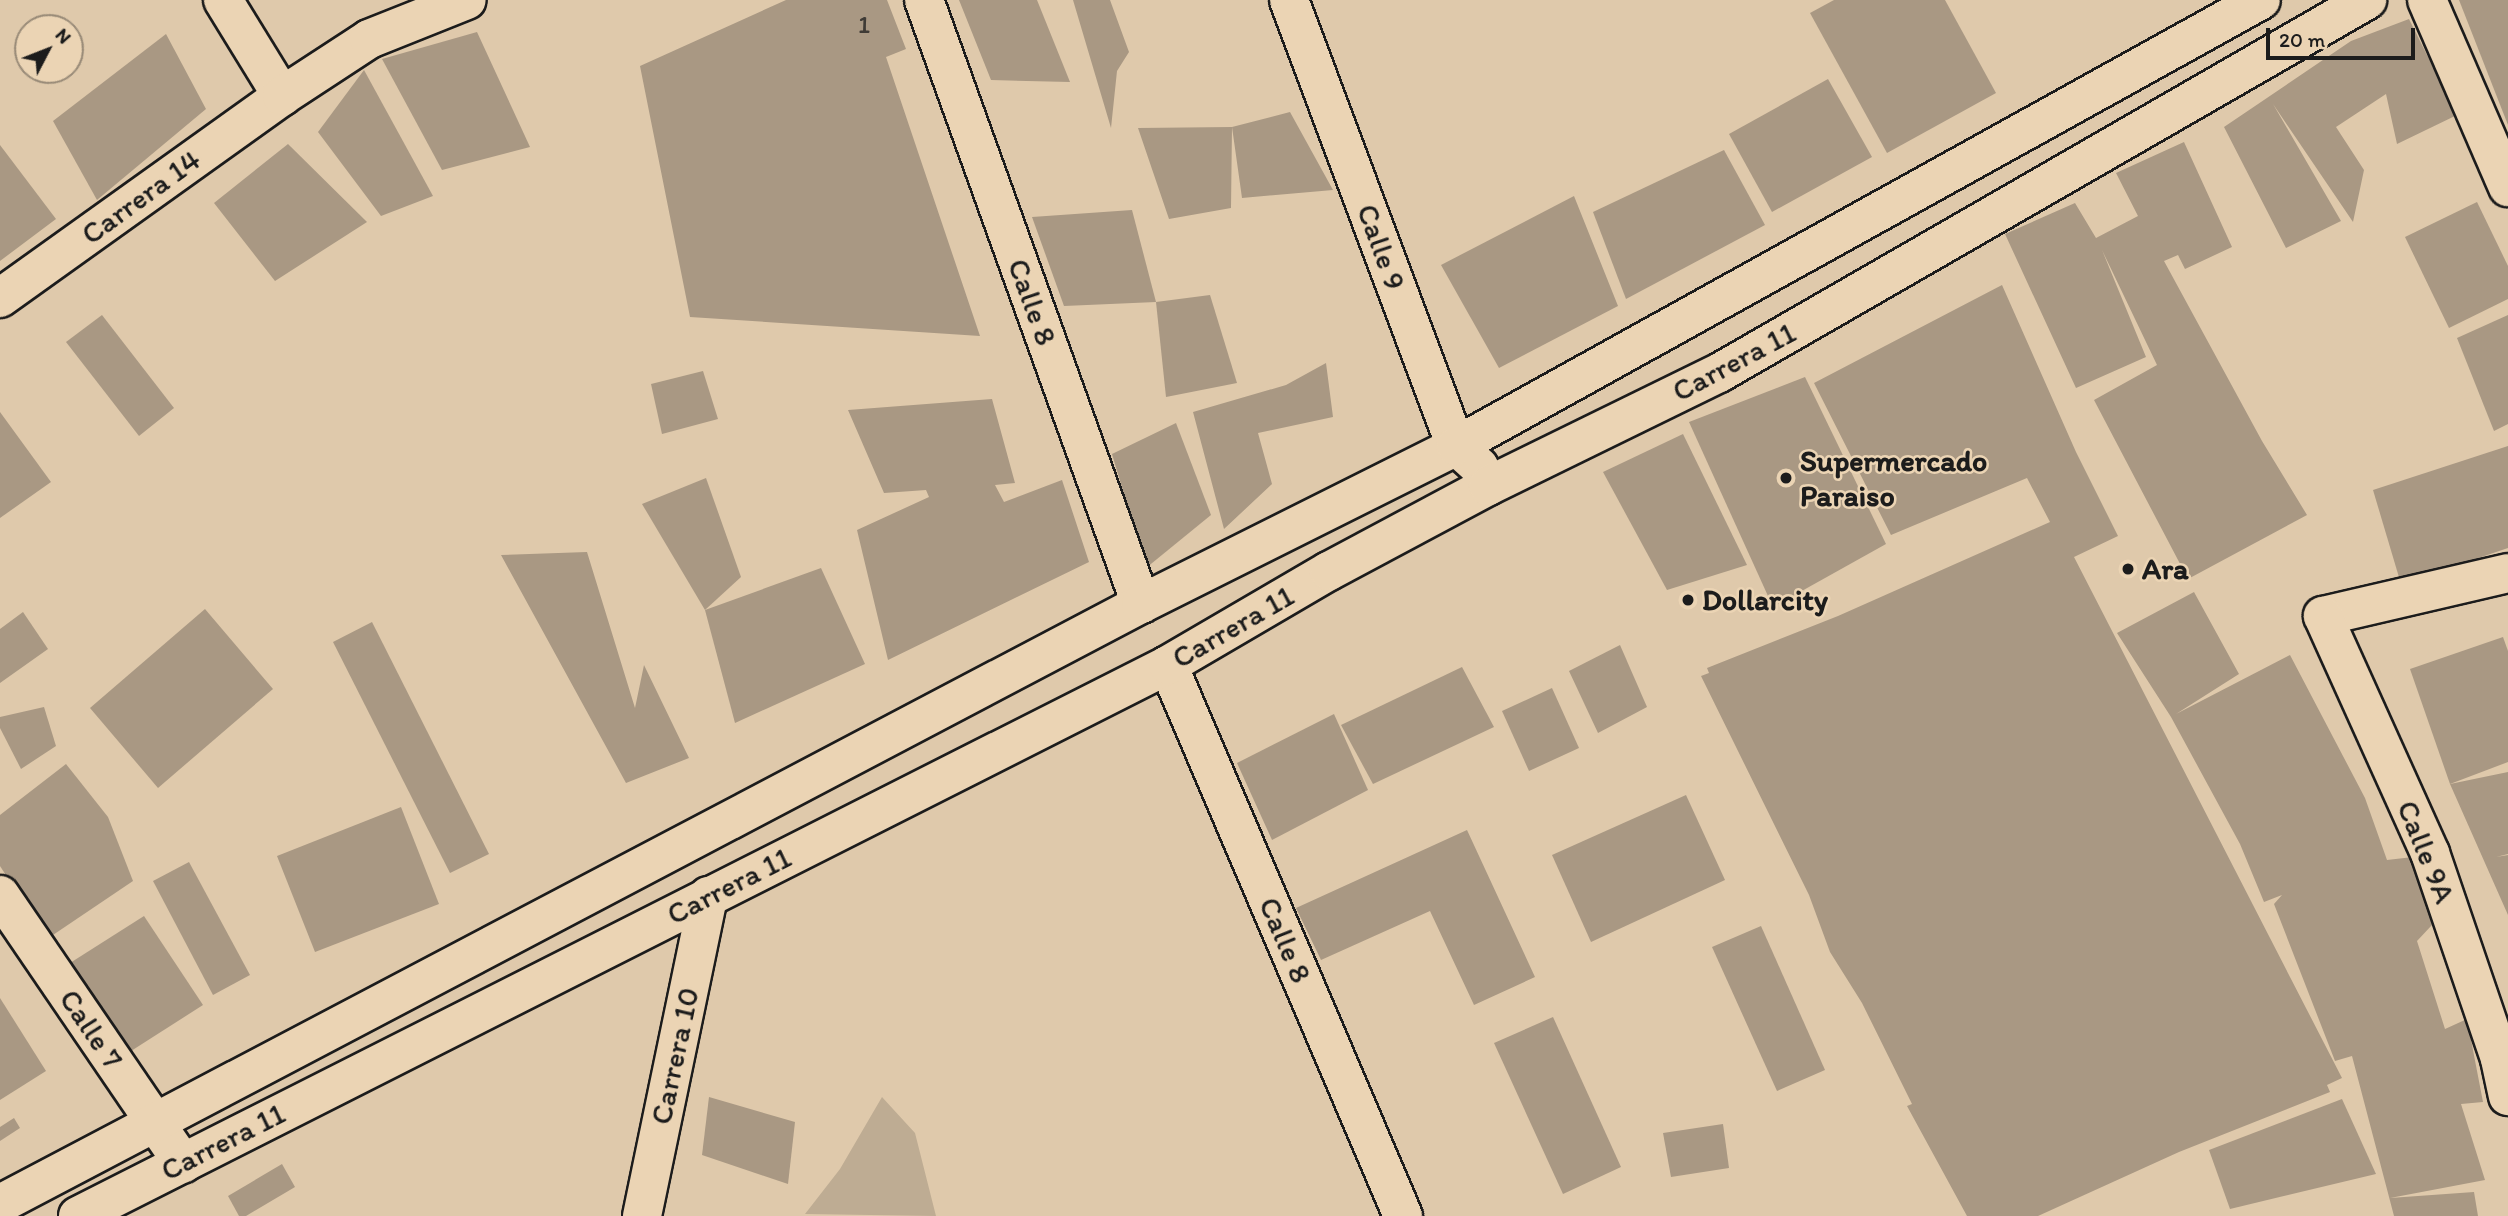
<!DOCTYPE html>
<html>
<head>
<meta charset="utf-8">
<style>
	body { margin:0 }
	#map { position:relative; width:2508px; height:1216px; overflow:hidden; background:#dfc9ab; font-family:Itim,sans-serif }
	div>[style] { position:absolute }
	.green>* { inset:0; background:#beac93 }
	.building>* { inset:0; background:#a99883 }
	.roads { filter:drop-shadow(2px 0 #1c1c1c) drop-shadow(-2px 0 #1c1c1c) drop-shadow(0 2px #1c1c1c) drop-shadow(0 -2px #1c1c1c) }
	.minor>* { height:38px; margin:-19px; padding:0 19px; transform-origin:19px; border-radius:19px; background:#ebd4b4 }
	.secondary>* { height:38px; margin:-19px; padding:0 19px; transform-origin:19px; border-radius:19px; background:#ebd4b4 }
	.dots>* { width:19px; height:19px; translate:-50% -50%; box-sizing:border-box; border:4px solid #ebd4b4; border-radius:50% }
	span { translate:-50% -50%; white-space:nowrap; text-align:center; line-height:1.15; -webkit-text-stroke:5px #ebd4b4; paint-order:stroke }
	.number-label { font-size:26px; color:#3f3b36 }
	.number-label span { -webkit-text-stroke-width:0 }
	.street-label { font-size:30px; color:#1c1c1c }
	.poi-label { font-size:30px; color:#1c1c1c; font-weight:700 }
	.left { translate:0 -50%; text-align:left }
	.north { position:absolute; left:14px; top:14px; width:70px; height:70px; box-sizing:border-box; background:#ebd4b4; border:2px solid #988a77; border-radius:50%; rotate:48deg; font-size:19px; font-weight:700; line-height:28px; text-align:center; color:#1c1c1c }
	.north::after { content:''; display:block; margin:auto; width:24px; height:32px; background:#1c1c1c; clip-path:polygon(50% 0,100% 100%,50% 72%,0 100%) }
	.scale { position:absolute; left:2266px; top:28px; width:149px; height:32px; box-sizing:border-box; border:4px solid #1c1c1c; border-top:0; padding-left:9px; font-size:21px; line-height:24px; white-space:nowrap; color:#1c1c1c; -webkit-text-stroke:5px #ebd4b4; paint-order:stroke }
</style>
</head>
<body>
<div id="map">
	<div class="green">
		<div style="clip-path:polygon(882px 1097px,915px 1133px,936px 1216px,805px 1214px,840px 1169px)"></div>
	</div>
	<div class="building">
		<div style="clip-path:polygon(786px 0,887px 0,906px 49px,886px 57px,980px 336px,690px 317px,640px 66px)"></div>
		<div style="clip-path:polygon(959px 0,1037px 0,1070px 82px,991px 80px)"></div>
		<div style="clip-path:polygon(1073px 0,1110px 0,1129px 52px,1117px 71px,1111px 128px)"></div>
		<div style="clip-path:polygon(1834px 0,1945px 0,1996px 93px,1887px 153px,1810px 13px)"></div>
		<div style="clip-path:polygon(2459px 0,2508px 0,2508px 125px)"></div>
		<div style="clip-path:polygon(2409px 19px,2457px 115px,2397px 144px,2386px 94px,2336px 127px,2364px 170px,2353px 222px,2273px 104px,2341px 221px,2286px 248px,2224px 127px,2351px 41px)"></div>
		<div style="clip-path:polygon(477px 32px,530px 147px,442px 170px,382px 59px)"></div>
		<div style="clip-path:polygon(166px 34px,206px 109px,97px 200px,53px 121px)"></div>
		<div style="clip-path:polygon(364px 70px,433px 196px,381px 216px,318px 132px)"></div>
		<div style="clip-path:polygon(1828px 79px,1872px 157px,1772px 212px,1729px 134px)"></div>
		<div style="clip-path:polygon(1290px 112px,1333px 190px,1242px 198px,1232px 127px,1231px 208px,1169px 219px,1138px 128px,1232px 127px)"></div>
		<div style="clip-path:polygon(2184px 142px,2232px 247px,2185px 269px,2178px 255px,2164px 261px,2262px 441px,2307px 515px,2188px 579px,2094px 400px,2157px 365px,2102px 250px,2146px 357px,2076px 388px,2005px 234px,2075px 203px,2096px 238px,2138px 216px,2116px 173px)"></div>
		<div style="clip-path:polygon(288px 144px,367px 222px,275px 281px,214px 203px)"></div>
		<div style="clip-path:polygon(0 145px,56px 219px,0 261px)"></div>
		<div style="clip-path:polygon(1724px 150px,1765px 225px,1626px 299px,1593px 212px)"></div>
		<div style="clip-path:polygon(1574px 196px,1618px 306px,1499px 368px,1441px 265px)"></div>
		<div style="clip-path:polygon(2477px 202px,2508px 266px,2508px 299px,2449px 328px,2405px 237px)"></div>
		<div style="clip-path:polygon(1132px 210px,1156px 302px,1064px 306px,1032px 217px)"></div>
		<div style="clip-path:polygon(2002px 285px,2076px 452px,2118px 536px,2074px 557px,2342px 1078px,2327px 1085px,2330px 1092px,2179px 1152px,2038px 1216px,1967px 1216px,1907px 1106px,1912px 1104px,1862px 1003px,1830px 952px,1809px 895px,1701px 676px,1709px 673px,1707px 668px,1838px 616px,2050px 522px,2027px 478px,1891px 535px,1814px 383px)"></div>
		<div style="clip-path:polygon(1210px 295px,1237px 383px,1166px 397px,1156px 302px)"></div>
		<div style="clip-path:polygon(102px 315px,174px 408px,139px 436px,66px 342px)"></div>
		<div style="clip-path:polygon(2508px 315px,2508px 424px,2494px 431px,2457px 338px)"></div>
		<div style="clip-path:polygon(1326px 363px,1333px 417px,1258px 433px,1272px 484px,1224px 529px,1193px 412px,1286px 385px)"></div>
		<div style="clip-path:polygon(703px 371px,718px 419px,662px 434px,651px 384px)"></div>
		<div style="clip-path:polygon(1805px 377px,1886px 544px,1773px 607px,1689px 422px)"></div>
		<div style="clip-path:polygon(992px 399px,1015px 483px,995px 485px,1004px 502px,1062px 480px,1089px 562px,888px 660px,857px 530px,929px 497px,926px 490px,884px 493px,848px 410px)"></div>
		<div style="clip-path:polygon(0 412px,51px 482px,0 518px)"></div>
		<div style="clip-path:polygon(1176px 423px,1211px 515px,1146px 568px,1112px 454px)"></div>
		<div style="clip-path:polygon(1683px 434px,1747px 565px,1667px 590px,1603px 472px)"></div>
		<div style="clip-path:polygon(2508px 446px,2508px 548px,2401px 584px,2373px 490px)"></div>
		<div style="clip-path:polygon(706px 478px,741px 577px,705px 610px,642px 504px)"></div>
		<div style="clip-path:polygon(587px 552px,635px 708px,644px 665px,689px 758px,626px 783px,501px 555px)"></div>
		<div style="clip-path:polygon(821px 568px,865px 664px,735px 723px,705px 610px)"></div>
		<div style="clip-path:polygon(2194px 592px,2239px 674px,2176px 714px,2290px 655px,2365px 798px,2387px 860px,2413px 857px,2432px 925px,2417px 941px,2445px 1029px,2467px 1019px,2483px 1102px,2461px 1104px,2485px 1180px,2390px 1198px,2474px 1192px,2478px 1216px,2394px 1216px,2352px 1056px,2335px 1061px,2274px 904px,2282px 895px,2264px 902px,2240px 844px,2171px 717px,2117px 633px)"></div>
		<div style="clip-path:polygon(205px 609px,273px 689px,158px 788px,90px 708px)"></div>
		<div style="clip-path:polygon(23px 612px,48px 649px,0 683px,0 629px)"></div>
		<div style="clip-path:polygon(372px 622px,489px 854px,450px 873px,333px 642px)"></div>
		<div style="clip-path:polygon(2503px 637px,2508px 651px,2508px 762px,2450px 784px,2410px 669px)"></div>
		<div style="clip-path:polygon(1620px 645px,1647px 707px,1598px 733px,1569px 671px)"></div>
		<div style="clip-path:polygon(1462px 667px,1494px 727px,1373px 784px,1341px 725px)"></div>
		<div style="clip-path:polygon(1552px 688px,1579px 748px,1529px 771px,1502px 711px)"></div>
		<div style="clip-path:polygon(44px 707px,56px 746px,21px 769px,0 728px,0 717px)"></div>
		<div style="clip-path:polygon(1334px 714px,1368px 790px,1272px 840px,1237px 763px)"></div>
		<div style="clip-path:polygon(66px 764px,108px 817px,133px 881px,47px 939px,0 866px,0 815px)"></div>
		<div style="clip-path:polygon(2508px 772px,2508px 854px,2496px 857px,2508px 855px,2508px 915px,2450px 784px)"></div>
		<div style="clip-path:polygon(1686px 795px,1725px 880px,1591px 942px,1552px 855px)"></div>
		<div style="clip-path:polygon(401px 807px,439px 904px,315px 952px,277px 856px)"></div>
		<div style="clip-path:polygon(1467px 830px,1535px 977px,1474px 1005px,1430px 911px,1321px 960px,1296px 908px)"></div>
		<div style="clip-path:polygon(189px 862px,250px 975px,213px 995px,153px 881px)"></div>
		<div style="clip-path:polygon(144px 916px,203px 1005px,117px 1060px,59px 970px)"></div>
		<div style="clip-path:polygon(1761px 926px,1825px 1070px,1777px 1091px,1712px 947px)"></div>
		<div style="clip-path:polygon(0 998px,46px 1071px,0 1100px)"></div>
		<div style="clip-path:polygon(1553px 1017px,1621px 1167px,1563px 1194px,1494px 1043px)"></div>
		<div style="clip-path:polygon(709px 1097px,795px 1122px,788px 1184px,702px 1155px)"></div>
		<div style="clip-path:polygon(2342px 1099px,2376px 1174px,2230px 1209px,2209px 1150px)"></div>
		<div style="clip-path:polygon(14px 1118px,20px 1128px,0 1141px,0 1127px)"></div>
		<div style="clip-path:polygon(1723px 1124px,1729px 1168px,1671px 1177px,1663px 1133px)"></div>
		<div style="clip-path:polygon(282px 1164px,295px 1187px,246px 1216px,239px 1216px,228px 1196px)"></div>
	</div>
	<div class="roads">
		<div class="minor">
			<div style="left:223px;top:0;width:113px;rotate:58.4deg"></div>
			<div style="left:924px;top:0;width:642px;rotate:70.24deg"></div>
			<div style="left:1289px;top:0;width:476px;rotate:69.5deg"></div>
			<div style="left:1456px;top:446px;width:31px;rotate:42deg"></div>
			<div style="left:1479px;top:467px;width:21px;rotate:65deg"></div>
			<div style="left:2427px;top:0;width:204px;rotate:66.6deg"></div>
			<div style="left:0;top:298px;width:347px;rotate:-35.6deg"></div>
			<div style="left:282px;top:96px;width:104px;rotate:-33.2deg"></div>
			<div style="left:369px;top:39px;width:105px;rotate:-21.7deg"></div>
			<div style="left:2508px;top:573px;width:190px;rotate:166.9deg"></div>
			<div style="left:2323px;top:616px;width:260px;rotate:65.7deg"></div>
			<div style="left:2430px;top:853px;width:218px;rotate:71.2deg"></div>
			<div style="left:2500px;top:1059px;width:38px;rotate:78deg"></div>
			<div style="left:1168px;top:665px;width:599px;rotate:66.9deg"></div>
			<div style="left:0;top:895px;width:325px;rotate:55.7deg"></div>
			<div style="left:642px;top:1216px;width:327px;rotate:-78.3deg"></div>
		</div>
		<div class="secondary">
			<div style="left:0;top:1204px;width:1289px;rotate:-27.74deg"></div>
			<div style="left:1141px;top:604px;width:352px;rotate:-26.6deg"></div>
			<div style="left:1456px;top:446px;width:920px;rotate:-28.99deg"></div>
			<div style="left:78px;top:1216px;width:1221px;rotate:-26.82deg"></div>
			<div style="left:1168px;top:665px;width:186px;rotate:-30.3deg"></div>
			<div style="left:1329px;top:571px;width:180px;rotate:-28.1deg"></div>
			<div style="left:1488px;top:486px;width:257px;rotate:-26.1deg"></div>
			<div style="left:1719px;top:373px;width:748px;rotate:-29.93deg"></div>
		</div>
	</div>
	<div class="dots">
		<div style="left:1786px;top:478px;background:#1c1c1c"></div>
		<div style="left:2128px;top:569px;background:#1c1c1c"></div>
		<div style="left:1688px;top:600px;background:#1c1c1c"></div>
	</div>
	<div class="number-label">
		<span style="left:864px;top:25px">1</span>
	</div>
	<div class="street-label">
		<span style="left:141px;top:197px;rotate:-36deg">Carrera 14</span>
		<span style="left:1381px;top:247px;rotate:70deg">Calle 9</span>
		<span style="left:1032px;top:302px;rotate:70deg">Calle 8</span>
		<span style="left:1734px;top:362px;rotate:-28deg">Carrera 11</span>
		<span style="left:1233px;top:627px;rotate:-30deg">Carrera 11</span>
		<span style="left:2426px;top:852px;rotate:68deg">Calle 9A</span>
		<span style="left:729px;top:886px;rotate:-27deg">Carrera 11</span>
		<span style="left:1285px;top:940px;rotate:67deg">Calle 8</span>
		<span style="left:91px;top:1029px;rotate:56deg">Calle 7</span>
		<span style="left:675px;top:1056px;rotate:-78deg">Carrera 10</span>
		<span style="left:223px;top:1142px;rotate:-27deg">Carrera 11</span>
	</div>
	<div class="poi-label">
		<span class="left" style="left:1800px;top:478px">Supermercado<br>Paraiso</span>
		<span class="left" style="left:2142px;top:569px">Ara</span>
		<span class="left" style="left:1702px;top:600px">Dollarcity</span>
	</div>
	<div class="north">N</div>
	<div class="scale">20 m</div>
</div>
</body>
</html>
